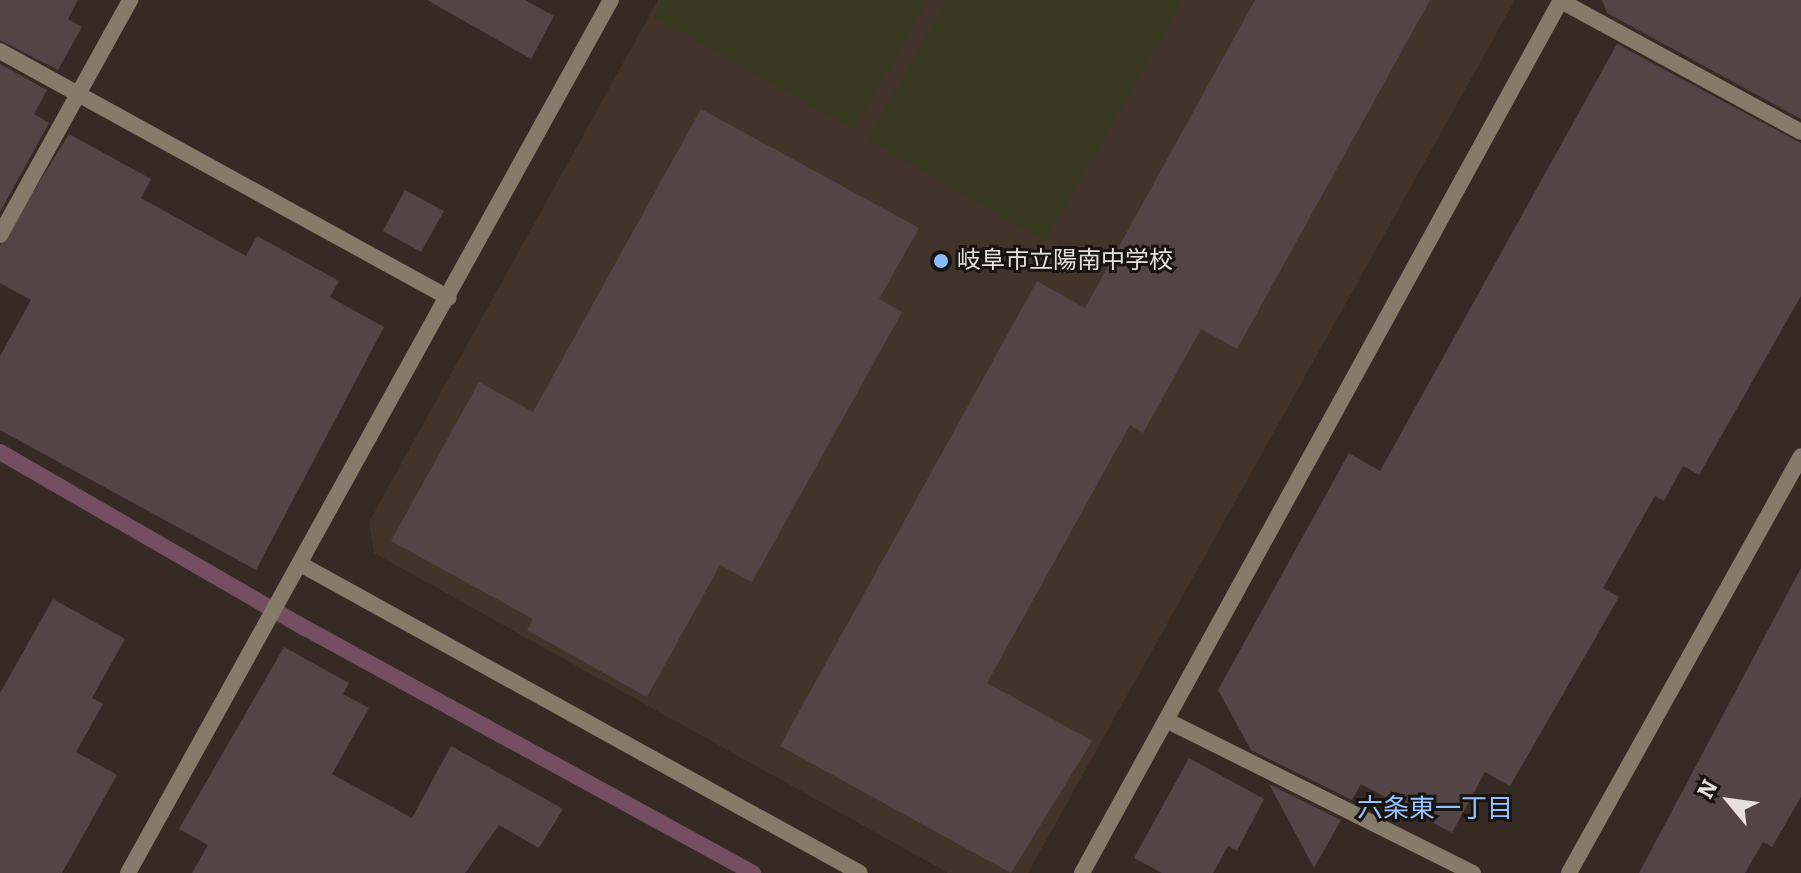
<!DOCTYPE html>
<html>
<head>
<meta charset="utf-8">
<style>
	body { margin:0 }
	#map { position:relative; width:1801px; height:873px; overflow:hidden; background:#352a24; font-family:Bitter,"Noto Sans JP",serif }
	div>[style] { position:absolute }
	.built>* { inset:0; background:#43342b }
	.green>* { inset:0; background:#373920 }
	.stream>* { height:16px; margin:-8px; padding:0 8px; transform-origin:8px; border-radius:8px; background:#764e62 }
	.building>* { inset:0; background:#534545 }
	.minor>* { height:16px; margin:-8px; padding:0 8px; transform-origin:8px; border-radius:8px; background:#847b6a }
	.dots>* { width:22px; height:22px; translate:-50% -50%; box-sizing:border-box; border:4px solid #191411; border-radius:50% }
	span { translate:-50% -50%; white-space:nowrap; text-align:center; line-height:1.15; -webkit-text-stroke:6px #191411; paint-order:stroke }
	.poi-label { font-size:24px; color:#e6dfdb }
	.left { translate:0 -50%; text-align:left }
	.neighbourhood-label { font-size:26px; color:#93c2ff }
	.north { position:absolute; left:1689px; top:761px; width:80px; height:80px; -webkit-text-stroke:6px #191411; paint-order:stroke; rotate:299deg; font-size:22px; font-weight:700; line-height:32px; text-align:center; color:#e6dfdb }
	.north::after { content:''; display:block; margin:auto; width:28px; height:36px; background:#e6dfdb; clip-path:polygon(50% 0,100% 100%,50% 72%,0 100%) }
</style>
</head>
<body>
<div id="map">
	<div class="built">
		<div style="clip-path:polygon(658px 0,1515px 0,1028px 873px,948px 873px,374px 553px,369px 522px)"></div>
	</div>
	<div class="green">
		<div style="clip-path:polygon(663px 0,928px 0,854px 130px,654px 16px)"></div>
		<div style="clip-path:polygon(947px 0,1183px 0,1045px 241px,868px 139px)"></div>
	</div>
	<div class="stream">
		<div style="left:0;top:452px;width:354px;rotate:30deg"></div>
		<div style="left:298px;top:624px;width:519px;rotate:28.69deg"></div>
	</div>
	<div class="building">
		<div style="clip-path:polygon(0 0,78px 0,68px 19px,82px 27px,58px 70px,0 40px)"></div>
		<div style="clip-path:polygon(427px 0,525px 0,554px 16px,531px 59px)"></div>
		<div style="clip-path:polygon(1255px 0,1430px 0,1237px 349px,1201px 329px,1143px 433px,1130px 425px,987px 683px,1092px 741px,1011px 873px,780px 746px,1037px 281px,1085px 308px)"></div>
		<div style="clip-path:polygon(1602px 0,1801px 0,1801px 119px,1607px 13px)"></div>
		<div style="clip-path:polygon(1617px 44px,1801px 143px,1801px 296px,1699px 475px,1683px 466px,1664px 501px,1655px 496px,1603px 588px,1619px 597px,1510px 786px,1485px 772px,1452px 833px,1361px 784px,1352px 800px,1251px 750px,1218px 690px,1349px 453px,1380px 471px)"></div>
		<div style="clip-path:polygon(0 64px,47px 90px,34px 114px,49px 123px,0 212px)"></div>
		<div style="clip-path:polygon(701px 109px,919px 228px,879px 299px,902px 312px,752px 582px,720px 565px,647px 697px,527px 630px,533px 619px,391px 541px,479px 382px,533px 412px)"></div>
		<div style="clip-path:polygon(69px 134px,151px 179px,141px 198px,246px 256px,257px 236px,339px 281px,330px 297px,384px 327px,256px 570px,0 430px,0 356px,31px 300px,0 283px,0 246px)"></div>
		<div style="clip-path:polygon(405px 190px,444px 211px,421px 252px,383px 231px)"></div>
		<div style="clip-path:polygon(1801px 568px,1801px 797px,1772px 847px,1763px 842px,1745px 873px,1639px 873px)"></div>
		<div style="clip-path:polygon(53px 599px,125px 639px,92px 698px,103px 704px,76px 752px,117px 775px,62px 873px,0 873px,0 693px)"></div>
		<div style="clip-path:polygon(284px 647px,349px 683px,343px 694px,369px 708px,332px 774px,412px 818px,451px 746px,563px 809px,539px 848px,499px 825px,465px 873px,192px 873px,208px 845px,179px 829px)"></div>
		<div style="clip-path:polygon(1189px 758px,1264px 799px,1237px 851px,1228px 846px,1213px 873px,1162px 873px,1134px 858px)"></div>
		<div style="clip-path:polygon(1269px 784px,1341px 820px,1314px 868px)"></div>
	</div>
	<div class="minor">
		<div style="left:1561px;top:1px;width:273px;rotate:28.6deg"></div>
		<div style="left:0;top:51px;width:512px;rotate:28.82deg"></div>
		<div style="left:0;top:235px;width:269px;rotate:-61deg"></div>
		<div style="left:302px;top:565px;width:637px;rotate:28.9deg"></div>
		<div style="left:1166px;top:720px;width:343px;rotate:26.5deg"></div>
		<div style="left:128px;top:873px;width:998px;rotate:-61.05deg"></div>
		<div style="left:1082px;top:873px;width:996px;rotate:-61.25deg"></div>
		<div style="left:1569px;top:873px;width:477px;rotate:-60.9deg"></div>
	</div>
	<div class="dots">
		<div style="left:941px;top:261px;background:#88bafc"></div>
	</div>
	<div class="poi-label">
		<span class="left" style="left:957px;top:261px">岐阜市立陽南中学校</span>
	</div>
	<div class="neighbourhood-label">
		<span style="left:1435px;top:809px">六条東一丁目</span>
	</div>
	<div class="north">N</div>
</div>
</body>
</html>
